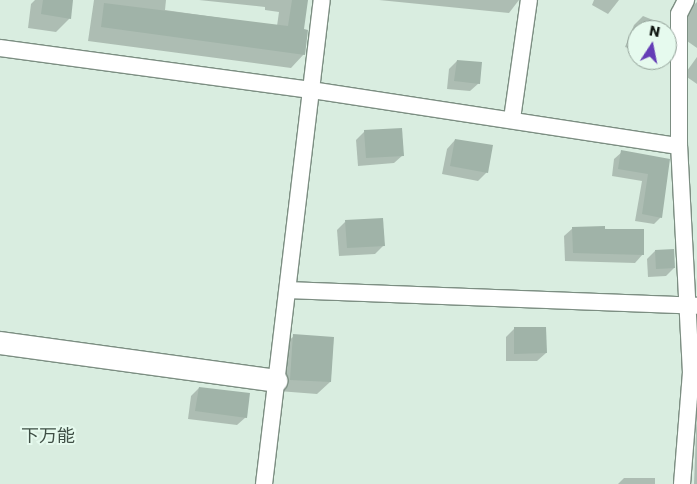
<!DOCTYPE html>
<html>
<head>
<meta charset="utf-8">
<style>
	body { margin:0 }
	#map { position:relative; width:697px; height:484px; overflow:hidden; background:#d9ede0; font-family:Poppins,"Noto Sans JP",sans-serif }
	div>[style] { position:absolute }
	.shadow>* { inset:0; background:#0003 }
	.building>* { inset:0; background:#a0b3a8 }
	.roads { filter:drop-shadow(1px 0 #7c8e82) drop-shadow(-1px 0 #7c8e82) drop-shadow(0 1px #7c8e82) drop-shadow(0 -1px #7c8e82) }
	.street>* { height:16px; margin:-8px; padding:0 8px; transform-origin:8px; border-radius:8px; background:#fff }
	.secondary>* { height:22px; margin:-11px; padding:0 11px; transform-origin:11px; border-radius:11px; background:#fff }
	span { translate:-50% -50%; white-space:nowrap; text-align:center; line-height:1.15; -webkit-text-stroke:4px #e6faee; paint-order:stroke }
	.quarter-label { font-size:18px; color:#3f4f45 }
	.north { position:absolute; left:627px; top:20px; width:50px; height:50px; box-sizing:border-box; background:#e6faee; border:1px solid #91a097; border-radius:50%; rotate:11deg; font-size:14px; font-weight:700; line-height:20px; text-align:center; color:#121914 }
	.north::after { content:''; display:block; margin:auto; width:18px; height:22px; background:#643db6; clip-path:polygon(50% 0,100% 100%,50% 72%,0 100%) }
</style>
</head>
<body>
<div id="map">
	<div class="shadow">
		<div style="clip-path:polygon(35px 0,72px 0,70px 18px,56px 32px,28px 28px,31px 4px)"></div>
		<div style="clip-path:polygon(94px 0,166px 0,165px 10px,277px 26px,279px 12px,265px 10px,265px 7px,199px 0,307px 0,302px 31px,304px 54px,291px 68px,88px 41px)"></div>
		<div style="clip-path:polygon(379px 0,519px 0,509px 13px)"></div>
		<div style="clip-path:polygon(594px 0,619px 0,608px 14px,592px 5px)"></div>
		<div style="clip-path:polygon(697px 2px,697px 48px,677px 34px,684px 15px)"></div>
		<div style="clip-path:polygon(643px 16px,663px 24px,660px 30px,637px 30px,637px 51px,625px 47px,634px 25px)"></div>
		<div style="clip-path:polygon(697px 57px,697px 84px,684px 75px)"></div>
		<div style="clip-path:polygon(457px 61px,479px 83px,470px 91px,447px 89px,449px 69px)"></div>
		<div style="clip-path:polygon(365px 131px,403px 155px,394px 163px,358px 166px,356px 140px)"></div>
		<div style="clip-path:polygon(455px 140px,487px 172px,478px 181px,442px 174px,447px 149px)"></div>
		<div style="clip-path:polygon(622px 152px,668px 160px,661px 217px,654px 224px,635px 221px,642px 181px,612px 176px,614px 159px)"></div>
		<div style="clip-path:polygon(345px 222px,384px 245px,375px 254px,339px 256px,337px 230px)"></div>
		<div style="clip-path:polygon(573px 228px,643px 230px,643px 254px,635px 263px,565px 261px,564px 236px)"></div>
		<div style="clip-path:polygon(655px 251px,674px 268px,666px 276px,648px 277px,647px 259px)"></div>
		<div style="clip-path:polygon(514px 329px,546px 353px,537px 361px,506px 361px,506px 337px)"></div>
		<div style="clip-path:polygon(294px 336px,333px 339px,330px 382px,317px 394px,278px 391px,281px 348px)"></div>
		<div style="clip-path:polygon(199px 388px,246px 417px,237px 425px,188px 419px,191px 396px)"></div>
		<div style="clip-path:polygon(697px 408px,697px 484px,694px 484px)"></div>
		<div style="clip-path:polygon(624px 478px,655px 478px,655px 484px,618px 484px)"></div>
	</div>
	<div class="building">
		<div style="clip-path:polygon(43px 0,73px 0,71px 19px,41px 14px)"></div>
		<div style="clip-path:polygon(292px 0,308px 0,304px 29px,308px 30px,305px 55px,101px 27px,104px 3px,288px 26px)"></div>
		<div style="clip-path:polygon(457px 60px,482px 62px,480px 84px,454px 81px)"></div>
		<div style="clip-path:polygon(402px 128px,404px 156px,366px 158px,364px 130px)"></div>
		<div style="clip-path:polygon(455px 139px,493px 145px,488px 173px,450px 166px)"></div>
		<div style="clip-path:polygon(621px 150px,670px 159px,662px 218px,642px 214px,648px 174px,618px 169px)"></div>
		<div style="clip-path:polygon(383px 218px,385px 246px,347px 248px,345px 220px)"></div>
		<div style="clip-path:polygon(605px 226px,605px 229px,644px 229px,644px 255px,573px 253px,572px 227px)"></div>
		<div style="clip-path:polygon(674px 249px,675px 268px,656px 269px,655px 250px)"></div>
		<div style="clip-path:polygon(514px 327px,546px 327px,547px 353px,514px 354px)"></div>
		<div style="clip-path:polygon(293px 334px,334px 337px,331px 382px,290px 380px)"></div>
		<div style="clip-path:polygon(199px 387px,250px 393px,247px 418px,195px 411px)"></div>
	</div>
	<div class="roads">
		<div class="street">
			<div style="left:0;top:48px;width:315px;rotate:7.7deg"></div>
			<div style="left:312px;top:90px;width:371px;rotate:8.7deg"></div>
			<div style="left:512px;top:119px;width:120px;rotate:-81.9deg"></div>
			<div style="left:288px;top:290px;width:409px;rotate:2.2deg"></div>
			<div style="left:264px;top:484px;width:487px;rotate:-83.2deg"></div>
			<div style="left:682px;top:484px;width:111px;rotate:-85.4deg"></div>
			<div style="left:691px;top:373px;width:227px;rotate:-93deg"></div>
			<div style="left:679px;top:146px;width:132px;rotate:-90deg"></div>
			<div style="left:679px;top:14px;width:16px;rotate:-63deg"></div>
		</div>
		<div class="secondary">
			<div style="left:0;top:343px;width:279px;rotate:7.8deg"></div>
		</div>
	</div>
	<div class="quarter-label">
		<span style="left:48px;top:436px">下万能</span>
	</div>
	<div class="north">N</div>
</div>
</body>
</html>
